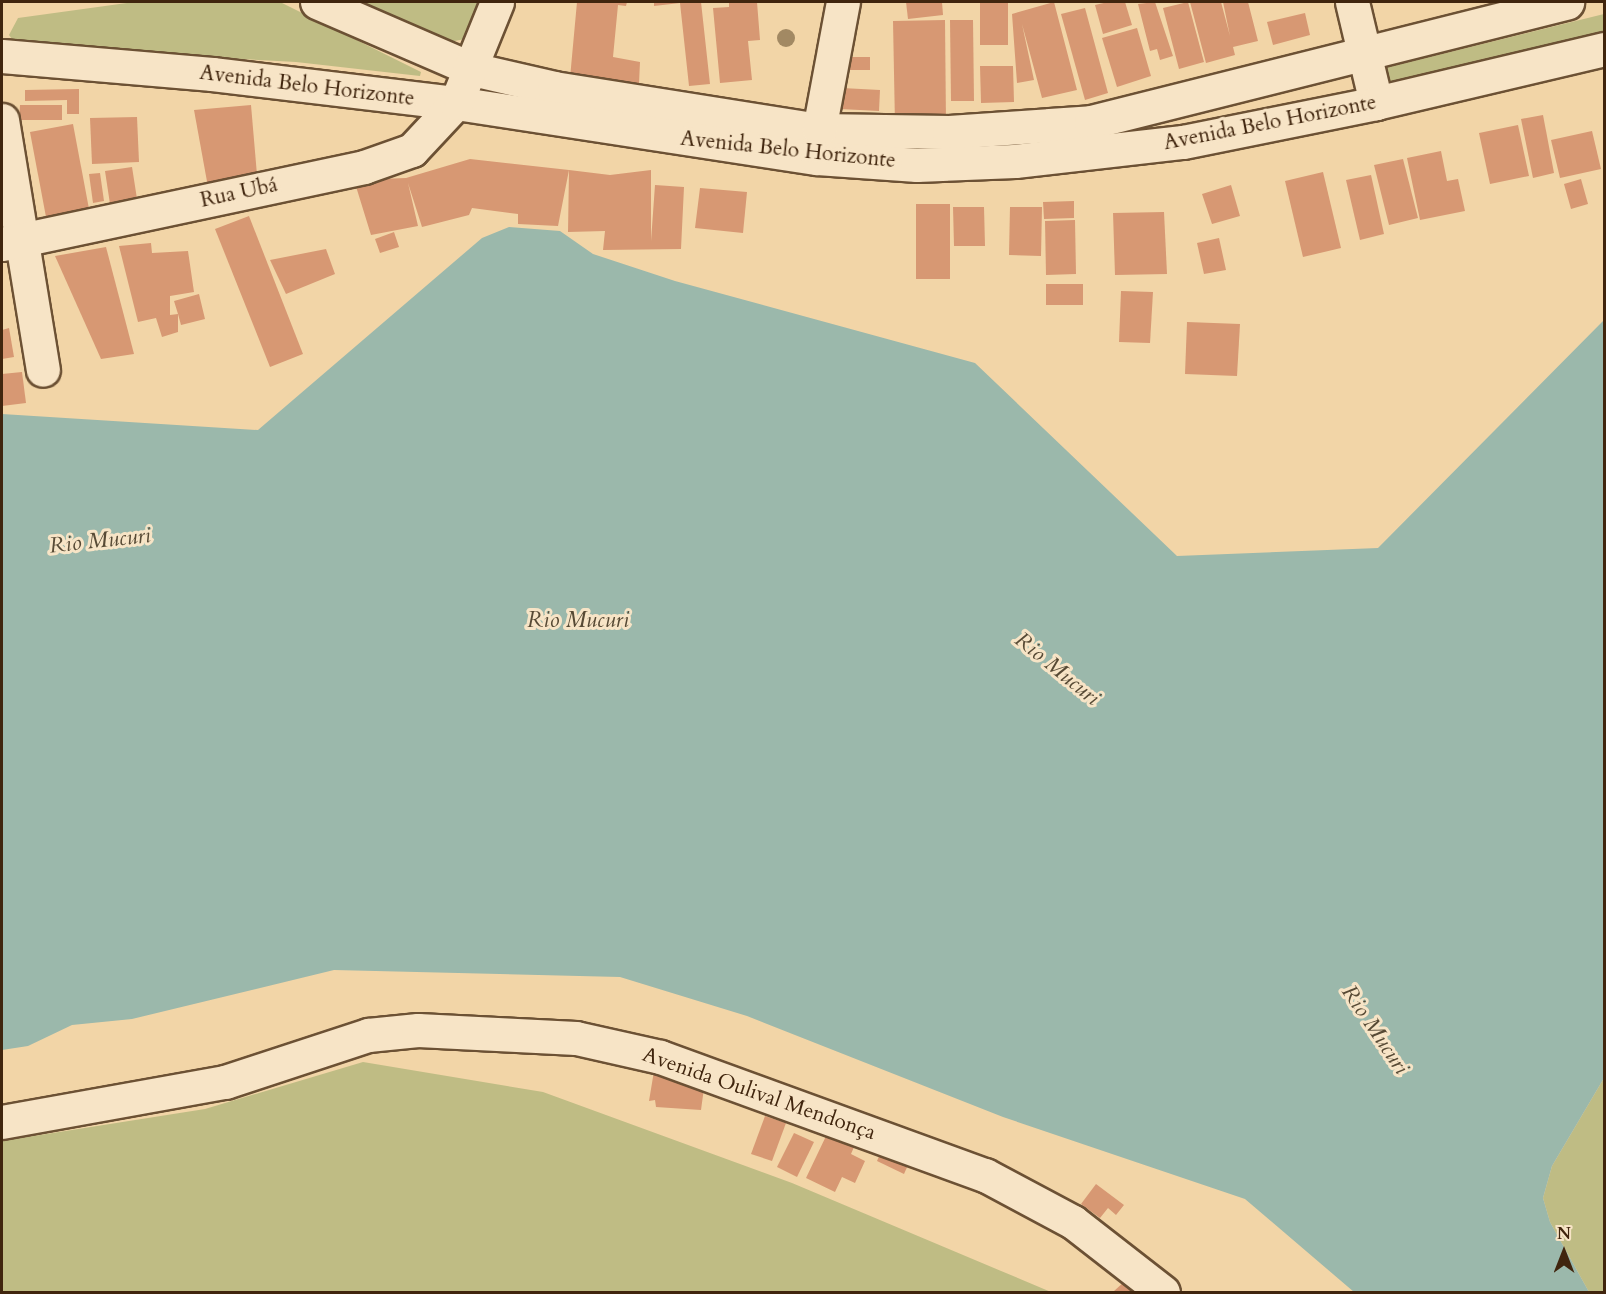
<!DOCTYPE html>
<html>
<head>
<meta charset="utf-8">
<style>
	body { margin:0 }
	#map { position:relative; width:1606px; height:1294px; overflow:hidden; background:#f2d5a7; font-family:Cardo,serif }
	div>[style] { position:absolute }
	.green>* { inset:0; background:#bfbc84 }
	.water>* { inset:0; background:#9bb8ab }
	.building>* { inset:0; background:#d79873 }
	.roads { filter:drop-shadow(2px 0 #6c5134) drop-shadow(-2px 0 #6c5134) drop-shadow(0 2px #6c5134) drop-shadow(0 -2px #6c5134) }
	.minor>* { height:33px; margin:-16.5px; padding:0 16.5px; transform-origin:16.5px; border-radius:16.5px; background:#f7e4c6 }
	.trees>* { width:18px; height:18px; margin:-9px; border-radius:50%; background:#a28963 }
	span { translate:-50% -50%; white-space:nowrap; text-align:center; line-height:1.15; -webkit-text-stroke:6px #f7e4c6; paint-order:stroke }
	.street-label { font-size:21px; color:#40250e }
	.water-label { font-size:22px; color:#574a35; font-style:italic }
	.frame { position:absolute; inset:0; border:3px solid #40250e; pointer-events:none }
	.north { position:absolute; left:1534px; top:1222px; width:60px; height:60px; -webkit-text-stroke:4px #f7e4c6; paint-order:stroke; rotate:0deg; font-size:16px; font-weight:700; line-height:24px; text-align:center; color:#40250e }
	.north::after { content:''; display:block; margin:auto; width:21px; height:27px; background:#40250e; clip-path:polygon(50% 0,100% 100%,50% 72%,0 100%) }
</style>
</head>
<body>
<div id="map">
	<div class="green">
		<div style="clip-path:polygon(134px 2px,280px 2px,421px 72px,420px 76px,296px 62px,34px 48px,15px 43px,9px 35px,18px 18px)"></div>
		<div style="clip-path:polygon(353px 2px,487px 2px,465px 39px,444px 43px)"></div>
		<div style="clip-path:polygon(1604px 14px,1604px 36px,1394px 84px,1384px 76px,1385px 68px)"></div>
		<div style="clip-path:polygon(363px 1062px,543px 1092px,792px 1183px,1051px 1292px,2px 1292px,2px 1141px,205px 1109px)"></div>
		<div style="clip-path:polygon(1604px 1078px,1604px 1292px,1589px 1292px,1550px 1222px,1543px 1198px,1552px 1166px)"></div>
	</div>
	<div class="water">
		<div style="clip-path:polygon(509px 227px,560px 231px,593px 254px,675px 281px,975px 363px,1177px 556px,1378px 548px,1604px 320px,1604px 1078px,1552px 1166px,1543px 1198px,1550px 1222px,1589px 1292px,1354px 1292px,1245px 1199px,1003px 1117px,747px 1016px,620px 977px,334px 970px,132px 1019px,72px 1025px,28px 1046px,2px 1050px,2px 414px,258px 430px,482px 238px)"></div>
	</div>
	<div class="building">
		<div style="clip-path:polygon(577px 2px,627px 2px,626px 6px,618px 5px,613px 57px,640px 62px,639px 84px,570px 78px)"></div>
		<div style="clip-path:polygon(654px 2px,701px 2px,710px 84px,689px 86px,680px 3px,654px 6px)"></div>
		<div style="clip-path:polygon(729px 2px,757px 2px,760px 40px,748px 41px,752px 80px,720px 83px,713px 8px,729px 7px)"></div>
		<div style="clip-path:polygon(906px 2px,942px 2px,943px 15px,908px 19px)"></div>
		<div style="clip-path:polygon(1054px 2px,1077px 90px,1042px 98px,1022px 24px,1034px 80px,1017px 83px,1012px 14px)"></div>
		<div style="clip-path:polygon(1108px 2px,1125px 2px,1132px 25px,1103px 34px,1095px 5px)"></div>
		<div style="clip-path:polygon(1155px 2px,1173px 56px,1160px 60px,1157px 49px,1150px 51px,1138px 4px)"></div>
		<div style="clip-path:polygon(1188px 2px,1204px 62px,1179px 69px,1163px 8px)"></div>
		<div style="clip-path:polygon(1190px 2px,1221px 2px,1230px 36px,1223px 2px,1248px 2px,1258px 41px,1233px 47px,1235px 55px,1206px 63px)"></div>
		<div style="clip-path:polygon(980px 3px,1008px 3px,1008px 45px,980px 45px)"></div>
		<div style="clip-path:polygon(1085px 8px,1108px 93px,1085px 100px,1061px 14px)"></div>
		<div style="clip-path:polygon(1305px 13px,1310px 35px,1273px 45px,1267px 22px)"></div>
		<div style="clip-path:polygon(945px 20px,946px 124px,895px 125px,893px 21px)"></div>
		<div style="clip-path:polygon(950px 20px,973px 20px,974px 101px,951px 101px)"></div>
		<div style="clip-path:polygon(1137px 28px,1151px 76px,1117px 87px,1102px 38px)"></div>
		<div style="clip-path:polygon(850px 57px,870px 57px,870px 70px,850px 70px)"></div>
		<div style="clip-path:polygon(980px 66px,1013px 66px,1014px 102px,981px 103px)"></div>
		<div style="clip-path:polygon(842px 88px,880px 90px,879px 111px,840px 109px)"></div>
		<div style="clip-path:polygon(79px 89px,79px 114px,67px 114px,67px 100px,25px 101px,25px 90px)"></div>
		<div style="clip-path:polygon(20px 105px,62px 105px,62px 120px,19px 120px)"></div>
		<div style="clip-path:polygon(251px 105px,257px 175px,208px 187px,194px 110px)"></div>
		<div style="clip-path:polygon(1543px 115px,1554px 173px,1533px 178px,1521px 119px)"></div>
		<div style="clip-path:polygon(137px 117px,139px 162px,92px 164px,90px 118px)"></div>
		<div style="clip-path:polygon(73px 124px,89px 209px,46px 217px,30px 132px)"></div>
		<div style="clip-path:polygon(1518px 125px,1529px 176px,1490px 184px,1479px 133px)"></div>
		<div style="clip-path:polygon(1592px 131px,1601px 169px,1560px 178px,1551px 140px)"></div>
		<div style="clip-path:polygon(1441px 151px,1447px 181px,1458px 179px,1465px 211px,1420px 220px,1407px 158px)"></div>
		<div style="clip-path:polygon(470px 159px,569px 170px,610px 175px,651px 170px,651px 241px,655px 185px,684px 187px,681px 249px,603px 250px,605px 231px,568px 232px,569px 170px,558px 226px,518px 224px,518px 214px,472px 208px,469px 215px,422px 227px,408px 183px,418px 226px,371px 235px,354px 180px,406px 178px)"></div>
		<div style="clip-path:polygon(1403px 159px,1418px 218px,1389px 225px,1374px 165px)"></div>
		<div style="clip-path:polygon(132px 167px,137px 199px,110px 204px,105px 171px)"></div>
		<div style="clip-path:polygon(1323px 172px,1341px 248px,1303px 257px,1285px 181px)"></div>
		<div style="clip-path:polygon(100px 173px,104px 201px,93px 203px,89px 174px)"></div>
		<div style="clip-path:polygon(1371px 175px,1384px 234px,1360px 240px,1346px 180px)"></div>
		<div style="clip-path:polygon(1581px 179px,1588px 204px,1571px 209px,1564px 184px)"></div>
		<div style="clip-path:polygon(1231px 185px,1240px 216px,1212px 224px,1202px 194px)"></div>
		<div style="clip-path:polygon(700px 188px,747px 192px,743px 233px,695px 228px)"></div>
		<div style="clip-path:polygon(1074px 201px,1074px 218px,1044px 219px,1043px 202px)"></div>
		<div style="clip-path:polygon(916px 204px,950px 204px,950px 279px,916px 279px)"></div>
		<div style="clip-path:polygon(953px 207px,984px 207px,985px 246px,954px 246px)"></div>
		<div style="clip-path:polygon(1010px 207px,1042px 207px,1041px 256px,1009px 255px)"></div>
		<div style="clip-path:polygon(1164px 212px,1167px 274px,1115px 275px,1113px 213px)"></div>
		<div style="clip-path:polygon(249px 216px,303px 354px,270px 367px,215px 229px)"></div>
		<div style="clip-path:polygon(1075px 220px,1076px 274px,1046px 275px,1045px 221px)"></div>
		<div style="clip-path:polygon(394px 232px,399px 247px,380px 253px,375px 239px)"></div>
		<div style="clip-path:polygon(1219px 238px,1226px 270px,1204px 274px,1197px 243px)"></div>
		<div style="clip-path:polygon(151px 243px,152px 253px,188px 251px,194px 292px,170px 296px,170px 315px,178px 314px,174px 301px,199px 294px,205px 319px,181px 325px,178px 314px,178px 332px,162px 337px,156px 318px,138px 322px,119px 246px)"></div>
		<div style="clip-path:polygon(106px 247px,134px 354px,101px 359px,55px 256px)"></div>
		<div style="clip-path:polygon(326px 249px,335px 274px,286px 294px,270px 260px)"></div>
		<div style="clip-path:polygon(1046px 284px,1083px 284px,1083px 305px,1046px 305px)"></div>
		<div style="clip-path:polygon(1121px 291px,1153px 292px,1150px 343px,1119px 342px)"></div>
		<div style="clip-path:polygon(1187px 322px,1240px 324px,1237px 376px,1185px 374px)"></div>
		<div style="clip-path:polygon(9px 328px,14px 357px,2px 359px,2px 330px)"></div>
		<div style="clip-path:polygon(22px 372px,26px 403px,2px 406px,2px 374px)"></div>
		<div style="clip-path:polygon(654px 1071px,704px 1088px,701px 1110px,656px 1107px,655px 1100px,649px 1101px)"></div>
		<div style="clip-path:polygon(765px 1116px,786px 1123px,772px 1161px,751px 1154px)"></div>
		<div style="clip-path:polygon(794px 1133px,814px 1142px,797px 1177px,777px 1167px)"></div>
		<div style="clip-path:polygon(827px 1134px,854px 1147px,851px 1154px,865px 1161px,855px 1183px,842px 1177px,835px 1192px,806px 1178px)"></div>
		<div style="clip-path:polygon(885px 1143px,912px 1156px,904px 1174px,877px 1161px)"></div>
		<div style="clip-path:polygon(1096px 1184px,1124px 1205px,1116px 1215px,1108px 1208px,1100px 1218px,1081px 1204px)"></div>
		<div style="clip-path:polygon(1125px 1281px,1137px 1292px,1113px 1292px)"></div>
	</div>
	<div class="roads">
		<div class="minor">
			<div style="left:317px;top:2px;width:169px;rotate:23.4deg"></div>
			<div style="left:472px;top:69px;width:84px;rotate:13deg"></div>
			<div style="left:554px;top:88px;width:268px;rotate:9deg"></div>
			<div style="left:819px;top:130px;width:130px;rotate:0.9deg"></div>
			<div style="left:949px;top:132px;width:142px;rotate:-4deg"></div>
			<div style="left:1091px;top:122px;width:491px;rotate:-14.1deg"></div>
			<div style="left:1352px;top:2px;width:104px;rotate:76.6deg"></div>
			<div style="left:2px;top:56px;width:211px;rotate:4.9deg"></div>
			<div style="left:212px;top:74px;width:246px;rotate:6.8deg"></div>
			<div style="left:456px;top:103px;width:365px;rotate:8.7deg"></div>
			<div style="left:817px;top:158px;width:100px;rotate:4deg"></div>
			<div style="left:917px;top:165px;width:98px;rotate:-2.3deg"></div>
			<div style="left:1015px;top:161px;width:169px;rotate:-6.5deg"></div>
			<div style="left:1183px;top:142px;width:197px;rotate:-11.4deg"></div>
			<div style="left:1376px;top:103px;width:234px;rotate:-13.3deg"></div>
			<div style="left:2px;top:120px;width:253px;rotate:80.7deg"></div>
			<div style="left:819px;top:130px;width:130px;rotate:-79.4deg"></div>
			<div style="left:2px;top:244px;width:370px;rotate:-12deg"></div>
			<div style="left:364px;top:167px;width:51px;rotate:-19.5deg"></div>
			<div style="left:412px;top:150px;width:64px;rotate:-46.9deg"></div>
			<div style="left:456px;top:103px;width:109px;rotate:-67.9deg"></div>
			<div style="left:2px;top:1122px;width:227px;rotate:-10.2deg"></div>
			<div style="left:225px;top:1082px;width:151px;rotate:-18.2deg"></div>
			<div style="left:368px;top:1035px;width:50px;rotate:-5.7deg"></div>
			<div style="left:418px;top:1030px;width:158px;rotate:2.9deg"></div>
			<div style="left:576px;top:1038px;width:86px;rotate:12.7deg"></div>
			<div style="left:660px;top:1057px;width:346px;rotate:20deg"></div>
			<div style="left:985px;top:1175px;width:100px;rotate:28.1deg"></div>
			<div style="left:1073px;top:1222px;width:114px;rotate:37.9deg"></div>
		</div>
	</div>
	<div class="trees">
		<div style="left:786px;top:38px"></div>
	</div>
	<div class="street-label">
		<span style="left:307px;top:86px;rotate:7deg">Avenida Belo Horizonte</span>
		<span style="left:1270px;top:123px;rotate:-11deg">Avenida Belo Horizonte</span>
		<span style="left:788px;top:150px;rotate:6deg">Avenida Belo Horizonte</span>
		<span style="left:239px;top:193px;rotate:-12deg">Rua Ubá</span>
		<span style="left:759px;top:1094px;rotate:19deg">Avenida Oulival Mendonça</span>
	</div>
	<div class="water-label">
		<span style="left:100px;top:541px;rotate:-6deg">Rio Mucuri</span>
		<span style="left:578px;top:621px">Rio Mucuri</span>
		<span style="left:1057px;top:669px;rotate:39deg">Rio Mucuri</span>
		<span style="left:1375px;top:1030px;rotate:56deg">Rio Mucuri</span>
	</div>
	<div class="frame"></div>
	<div class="north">N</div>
</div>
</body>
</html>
